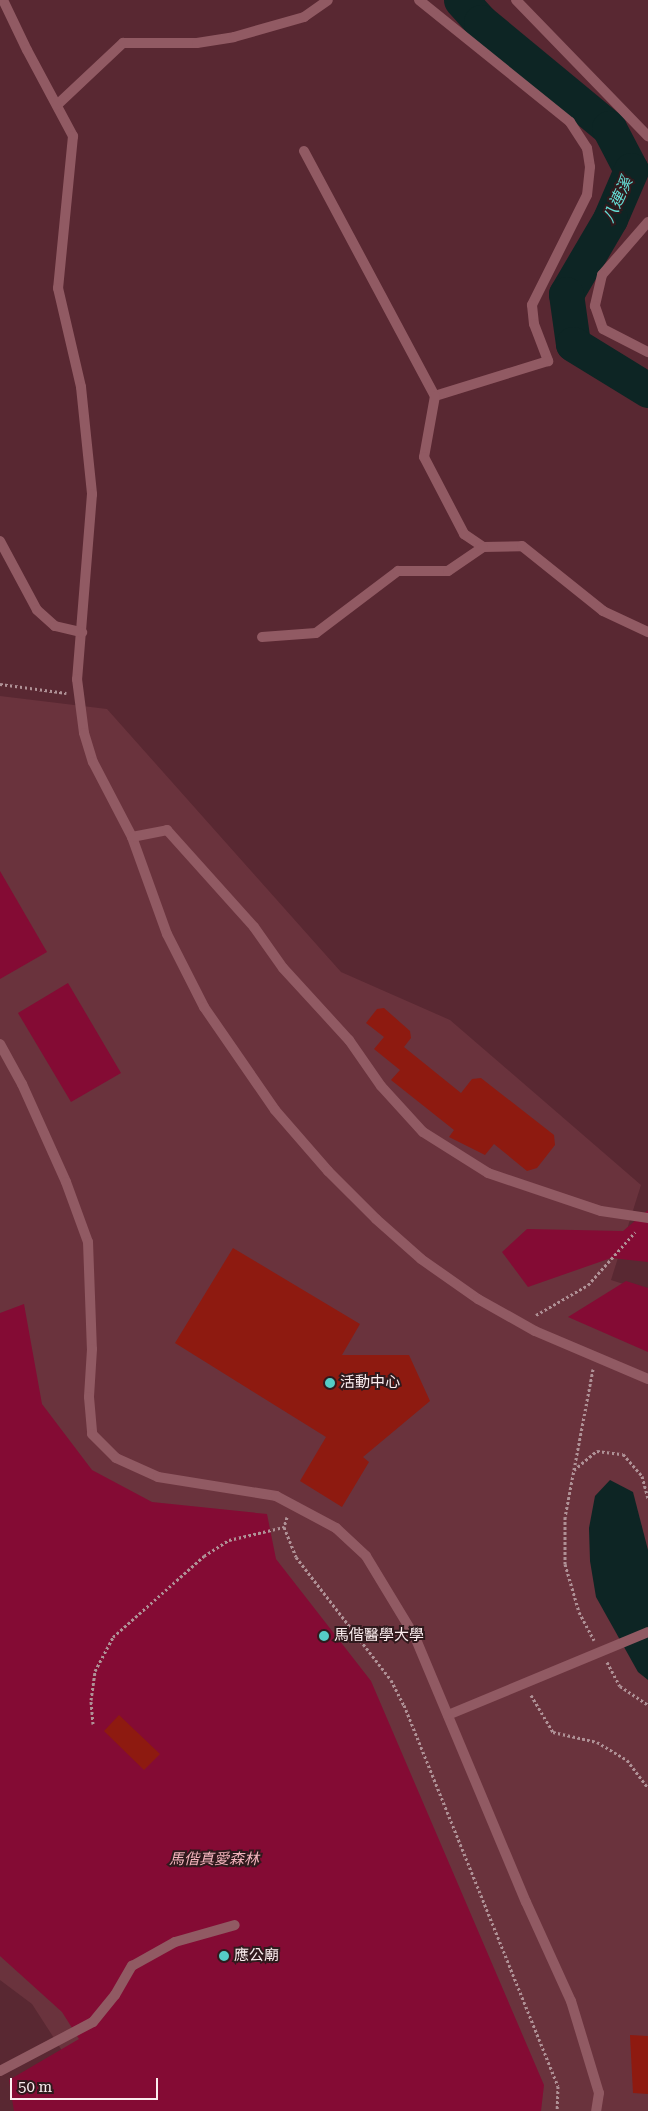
<!DOCTYPE html>
<html>
<head>
<meta charset="utf-8">
<style>
	body { margin:0 }
	#map { position:relative; width:648px; height:2111px; overflow:hidden; background:#592832; font-family:"Roboto Serif","Noto Sans TC",serif }
	div>[style] { position:absolute }
	.built>* { inset:0; background:#6a333d }
	.green>* { inset:0; background:#840b34 }
	.water>* { inset:0; background:#0d2524 }
	.river>* { height:35px; margin:-17.5px; padding:0 17.5px; transform-origin:17.5px; border-radius:17.5px; background:#0d2524 }
	.building>* { inset:0; background:#8e1a10 }
	.path>* { height:3px; margin-top:-1.5px; transform-origin:0; background:repeating-linear-gradient(90deg,#af9196 0 2.5px,transparent 0 5px) }
	.service>* { height:10px; margin:-5px; padding:0 5px; transform-origin:5px; border-radius:5px; background:#915a63 }
	.dots>* { width:14px; height:14px; translate:-50% -50%; box-sizing:border-box; border:2px solid #301a1d; border-radius:50% }
	span { translate:-50% -50%; white-space:nowrap; text-align:center; line-height:1.15; -webkit-text-stroke:4px #301a1d; paint-order:stroke }
	.poi-label { font-size:15px; color:#fbedef }
	.left { translate:0 -50%; text-align:left }
	.park-label { font-size:15px; color:#f3b4bd; font-style:italic }
	.water-label { font-size:16px; color:#65dfd7; font-style:italic }
	.scale { position:absolute; left:10px; top:2078px; width:148px; height:22px; box-sizing:border-box; border:2px solid #fbedef; border-top:0; padding-left:6px; font-size:15px; line-height:18px; white-space:nowrap; color:#fbedef; -webkit-text-stroke:4px #301a1d; paint-order:stroke }
</style>
</head>
<body>
<div id="map">
	<div class="built">
		<div style="clip-path:polygon(0 696px,107px 709px,341px 972px,450px 1020px,641px 1185px,611px 1280px,648px 1292px,648px 2111px,101px 2111px,32px 2004px,0 1980px)"></div>
	</div>
	<div class="green">
		<div style="clip-path:polygon(0 871px,47px 952px,0 979px)"></div>
		<div style="clip-path:polygon(68px 983px,121px 1073px,71px 1102px,18px 1013px)"></div>
		<div style="clip-path:polygon(648px 1210px,648px 1262px,611px 1258px,528px 1287px,502px 1252px,527px 1229px,623px 1231px)"></div>
		<div style="clip-path:polygon(626px 1281px,648px 1288px,648px 1352px,568px 1317px)"></div>
		<div style="clip-path:polygon(24px 1304px,42px 1404px,92px 1470px,152px 1502px,267px 1514px,276px 1559px,371px 1681px,544px 2085px,541px 2111px,14px 2111px,9px 2080px,79px 2039px,62px 2012px,0 1956px,0 1313px)"></div>
	</div>
	<div class="water">
		<div style="clip-path:polygon(610px 1480px,633px 1492px,648px 1550px,648px 1680px,638px 1672px,596px 1597px,590px 1561px,589px 1528px,595px 1496px)"></div>
	</div>
	<div class="river">
		<div style="left:461px;top:0;width:30px;rotate:48deg"></div>
		<div style="left:481px;top:22px;width:166px;rotate:39.6deg"></div>
		<div style="left:609px;top:128px;width:47px;rotate:62.4deg"></div>
		<div style="left:631px;top:170px;width:53px;rotate:113.2deg"></div>
		<div style="left:610px;top:219px;width:87px;rotate:120.4deg"></div>
		<div style="left:566px;top:294px;width:50px;rotate:82deg"></div>
		<div style="left:573px;top:344px;width:88px;rotate:31.5deg"></div>
	</div>
	<div class="building">
		<div style="clip-path:polygon(384px 1008px,410px 1031px,411px 1038px,404px 1047px,461px 1093px,472px 1079px,481px 1078px,554px 1135px,555px 1145px,537px 1168px,527px 1171px,494px 1144px,485px 1155px,449px 1137px,454px 1130px,391px 1080px,400px 1070px,374px 1049px,384px 1037px,366px 1023px,377px 1009px)"></div>
		<div style="clip-path:polygon(233px 1248px,360px 1324px,342px 1355px,409px 1355px,430px 1401px,363px 1457px,369px 1462px,342px 1507px,300px 1481px,326px 1437px,175px 1343px)"></div>
		<div style="clip-path:polygon(119px 1715px,160px 1754px,144px 1770px,104px 1731px)"></div>
		<div style="clip-path:polygon(630px 2035px,648px 2036px,648px 2094px,633px 2093px)"></div>
	</div>
	<div class="path">
		<div style="left:0;top:684px;width:67px;rotate:7.8deg"></div>
		<div style="left:536px;top:1315px;width:60px;rotate:-30deg"></div>
		<div style="left:588px;top:1285px;width:71px;rotate:-48.4deg"></div>
		<div style="left:593px;top:1369px;width:151px;rotate:100.7deg"></div>
		<div style="left:565px;top:1517px;width:47px;rotate:90deg"></div>
		<div style="left:565px;top:1564px;width:50px;rotate:73.7deg"></div>
		<div style="left:579px;top:1612px;width:32px;rotate:62deg"></div>
		<div style="left:574px;top:1470px;width:30px;rotate:-40deg"></div>
		<div style="left:597px;top:1451px;width:26px;rotate:7deg"></div>
		<div style="left:623px;top:1454px;width:29px;rotate:49deg"></div>
		<div style="left:642px;top:1476px;width:23px;rotate:75deg"></div>
		<div style="left:287px;top:1517px;width:10px;rotate:107deg"></div>
		<div style="left:284px;top:1527px;width:32px;rotate:68deg"></div>
		<div style="left:296px;top:1557px;width:155px;rotate:52.3deg"></div>
		<div style="left:391px;top:1680px;width:28px;rotate:63deg"></div>
		<div style="left:404px;top:1705px;width:411px;rotate:68deg"></div>
		<div style="left:558px;top:2086px;width:25px;rotate:92deg"></div>
		<div style="left:607px;top:1662px;width:27px;rotate:62deg"></div>
		<div style="left:620px;top:1686px;width:34px;rotate:34deg"></div>
		<div style="left:531px;top:1695px;width:43px;rotate:59.3deg"></div>
		<div style="left:553px;top:1732px;width:45px;rotate:12.8deg"></div>
		<div style="left:597px;top:1742px;width:35px;rotate:31deg"></div>
		<div style="left:627px;top:1760px;width:35px;rotate:53deg"></div>
		<div style="left:93px;top:1724px;width:24px;rotate:-95deg"></div>
		<div style="left:91px;top:1700px;width:29px;rotate:-82deg"></div>
		<div style="left:95px;top:1671px;width:38px;rotate:-62deg"></div>
		<div style="left:113px;top:1637px;width:122px;rotate:-41.7deg"></div>
		<div style="left:204px;top:1556px;width:30px;rotate:-33deg"></div>
		<div style="left:229px;top:1540px;width:57px;rotate:-13.3deg"></div>
	</div>
	<div class="service">
		<div style="left:3px;top:0;width:55px;rotate:64.4deg"></div>
		<div style="left:27px;top:50px;width:98px;rotate:61.9deg"></div>
		<div style="left:73px;top:136px;width:153px;rotate:95.6deg"></div>
		<div style="left:58px;top:288px;width:102px;rotate:76.9deg"></div>
		<div style="left:81px;top:387px;width:108px;rotate:84.1deg"></div>
		<div style="left:92px;top:494px;width:186px;rotate:94.6deg"></div>
		<div style="left:77px;top:679px;width:54px;rotate:82.6deg"></div>
		<div style="left:84px;top:733px;width:30px;rotate:73deg"></div>
		<div style="left:93px;top:762px;width:85px;rotate:62.5deg"></div>
		<div style="left:132px;top:837px;width:103px;rotate:70.2deg"></div>
		<div style="left:167px;top:934px;width:82px;rotate:63.1deg"></div>
		<div style="left:204px;top:1007px;width:125px;rotate:55.4deg"></div>
		<div style="left:275px;top:1110px;width:81px;rotate:49deg"></div>
		<div style="left:328px;top:1171px;width:68px;rotate:45deg"></div>
		<div style="left:376px;top:1219px;width:60px;rotate:41.6deg"></div>
		<div style="left:421px;top:1259px;width:70px;rotate:35.1deg"></div>
		<div style="left:478px;top:1299px;width:65px;rotate:29.3deg"></div>
		<div style="left:535px;top:1331px;width:123px;rotate:23deg"></div>
		<div style="left:419px;top:0;width:194px;rotate:38.9deg"></div>
		<div style="left:570px;top:122px;width:31px;rotate:57deg"></div>
		<div style="left:587px;top:148px;width:19px;rotate:81deg"></div>
		<div style="left:590px;top:167px;width:28px;rotate:96deg"></div>
		<div style="left:587px;top:195px;width:123px;rotate:116.6deg"></div>
		<div style="left:532px;top:305px;width:19px;rotate:84deg"></div>
		<div style="left:534px;top:324px;width:40px;rotate:69deg"></div>
		<div style="left:548px;top:361px;width:118px;rotate:162.8deg"></div>
		<div style="left:516px;top:0;width:190px;rotate:45.9deg"></div>
		<div style="left:57px;top:105px;width:91px;rotate:-43.2deg"></div>
		<div style="left:123px;top:43px;width:74px"></div>
		<div style="left:197px;top:43px;width:37px;rotate:-9deg"></div>
		<div style="left:234px;top:37px;width:73px;rotate:-15.9deg"></div>
		<div style="left:304px;top:17px;width:29px;rotate:-35deg"></div>
		<div style="left:304px;top:151px;width:278px;rotate:61.9deg"></div>
		<div style="left:435px;top:396px;width:62px;rotate:100.2deg"></div>
		<div style="left:424px;top:457px;width:87px;rotate:62.5deg"></div>
		<div style="left:464px;top:534px;width:23px;rotate:34deg"></div>
		<div style="left:483px;top:547px;width:39px;rotate:-1deg"></div>
		<div style="left:522px;top:546px;width:104px;rotate:38.7deg"></div>
		<div style="left:603px;top:611px;width:50px;rotate:25deg"></div>
		<div style="left:648px;top:222px;width:70px;rotate:131deg"></div>
		<div style="left:602px;top:275px;width:32px;rotate:103deg"></div>
		<div style="left:595px;top:306px;width:24px;rotate:71deg"></div>
		<div style="left:603px;top:329px;width:51px;rotate:27.1deg"></div>
		<div style="left:0;top:541px;width:78px;rotate:61.8deg"></div>
		<div style="left:37px;top:610px;width:24px;rotate:42deg"></div>
		<div style="left:55px;top:626px;width:28px;rotate:13deg"></div>
		<div style="left:262px;top:637px;width:54px;rotate:-4.2deg"></div>
		<div style="left:316px;top:633px;width:103px;rotate:-37.1deg"></div>
		<div style="left:398px;top:571px;width:50px"></div>
		<div style="left:448px;top:571px;width:42px;rotate:-34.4deg"></div>
		<div style="left:132px;top:837px;width:36px;rotate:-11deg"></div>
		<div style="left:167px;top:830px;width:130px;rotate:48.1deg"></div>
		<div style="left:254px;top:927px;width:50px;rotate:54.7deg"></div>
		<div style="left:283px;top:968px;width:98px;rotate:47.5deg"></div>
		<div style="left:349px;top:1040px;width:56px;rotate:55.2deg"></div>
		<div style="left:381px;top:1086px;width:62px;rotate:47.6deg"></div>
		<div style="left:423px;top:1132px;width:77px;rotate:32.2deg"></div>
		<div style="left:488px;top:1173px;width:119px;rotate:18.6deg"></div>
		<div style="left:601px;top:1211px;width:48px;rotate:8.5deg"></div>
		<div style="left:0;top:1044px;width:46px;rotate:61.2deg"></div>
		<div style="left:22px;top:1084px;width:107px;rotate:65.8deg"></div>
		<div style="left:66px;top:1182px;width:64px;rotate:69.9deg"></div>
		<div style="left:88px;top:1242px;width:107px;rotate:87.9deg"></div>
		<div style="left:92px;top:1349px;width:48px;rotate:93.6deg"></div>
		<div style="left:89px;top:1397px;width:37px;rotate:85deg"></div>
		<div style="left:92px;top:1434px;width:34px;rotate:45deg"></div>
		<div style="left:116px;top:1458px;width:46px;rotate:24.3deg"></div>
		<div style="left:158px;top:1477px;width:120px;rotate:9.1deg"></div>
		<div style="left:276px;top:1496px;width:68px;rotate:28.1deg"></div>
		<div style="left:336px;top:1528px;width:41px;rotate:43deg"></div>
		<div style="left:366px;top:1556px;width:95px;rotate:58.8deg"></div>
		<div style="left:415px;top:1637px;width:287px;rotate:67.3deg"></div>
		<div style="left:526px;top:1902px;width:109px;rotate:65.6deg"></div>
		<div style="left:571px;top:2001px;width:96px;rotate:73.1deg"></div>
		<div style="left:599px;top:2093px;width:18px;rotate:99deg"></div>
		<div style="left:448px;top:1715px;width:217px;rotate:-22.5deg"></div>
		<div style="left:0;top:2071px;width:105px;rotate:-27.8deg"></div>
		<div style="left:93px;top:2022px;width:35px;rotate:-51deg"></div>
		<div style="left:115px;top:1995px;width:34px;rotate:-60deg"></div>
		<div style="left:132px;top:1966px;width:49px;rotate:-29.2deg"></div>
		<div style="left:175px;top:1942px;width:62px;rotate:-15.8deg"></div>
	</div>
	<div class="dots">
		<div style="left:330px;top:1383px;background:#55cdc6"></div>
		<div style="left:324px;top:1636px;background:#55cdc6"></div>
		<div style="left:224px;top:1956px;background:#55cdc6"></div>
	</div>
	<div class="poi-label">
		<span class="left" style="left:340px;top:1383px">活動中心</span>
		<span class="left" style="left:334px;top:1636px">馬偕醫學大學</span>
		<span class="left" style="left:234px;top:1956px">應公廟</span>
	</div>
	<div class="park-label">
		<span style="left:214px;top:1860px">馬偕真愛森林</span>
	</div>
	<div class="water-label">
		<span style="left:618px;top:200px;rotate:-65deg">八連溪</span>
	</div>
	<div class="scale">50 m</div>
</div>
</body>
</html>
